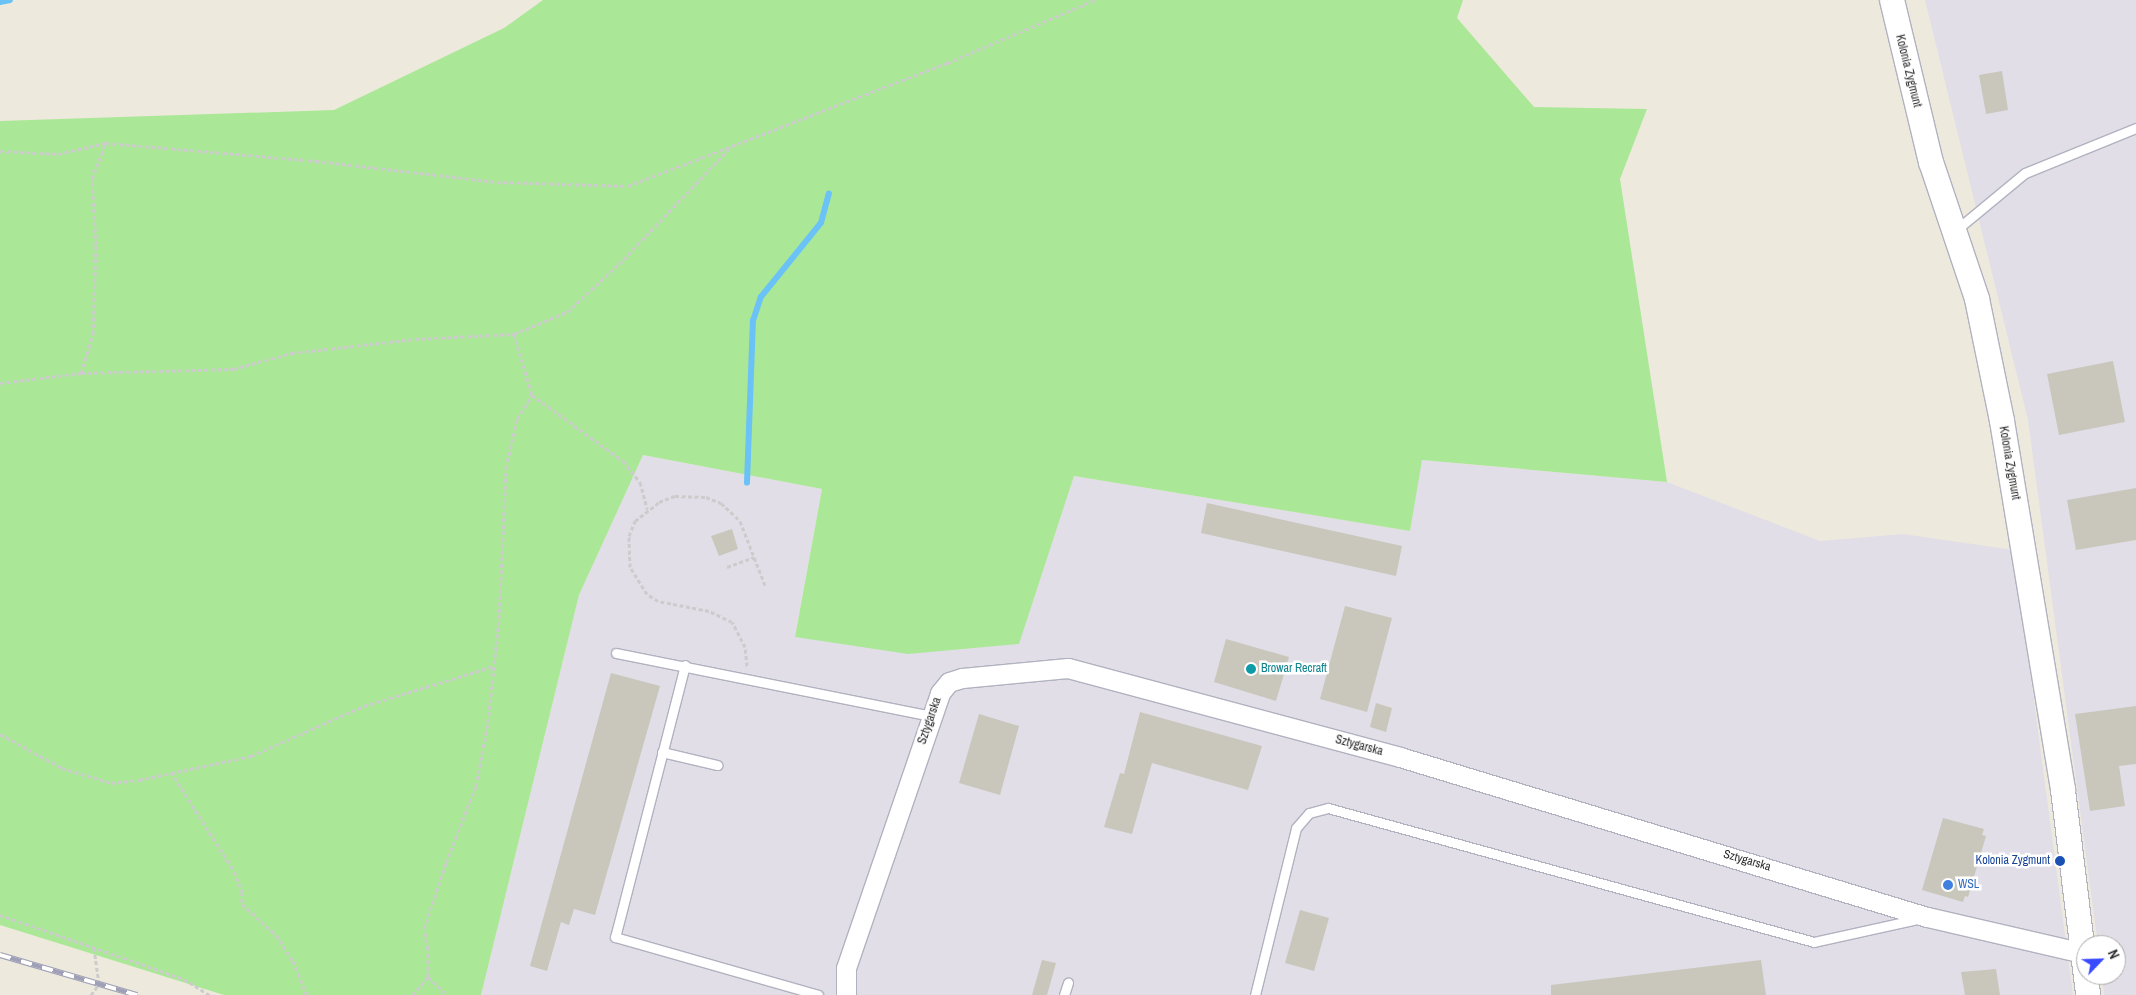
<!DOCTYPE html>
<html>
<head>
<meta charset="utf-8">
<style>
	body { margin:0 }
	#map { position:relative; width:2136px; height:995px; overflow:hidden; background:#eee9dd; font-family:"Archivo Narrow",sans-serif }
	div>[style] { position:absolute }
	.industrial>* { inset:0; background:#e1dee7 }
	.green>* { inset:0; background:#aae897 }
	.stream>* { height:5.5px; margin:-2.75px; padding:0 2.75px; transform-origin:2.75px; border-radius:2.75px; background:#6ac2f6 }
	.building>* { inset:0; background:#c9c7bc }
	.path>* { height:3px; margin-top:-1.5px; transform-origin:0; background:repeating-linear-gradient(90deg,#ccc 0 4px,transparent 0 6.5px) }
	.roads { filter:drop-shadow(1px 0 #b1b2c0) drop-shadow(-1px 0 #b1b2c0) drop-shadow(0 1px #b1b2c0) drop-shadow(0 -1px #b1b2c0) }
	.service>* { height:9px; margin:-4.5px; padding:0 4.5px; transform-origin:4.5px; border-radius:4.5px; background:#fff }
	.minor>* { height:19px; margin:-9.5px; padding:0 9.5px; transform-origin:9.5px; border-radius:9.5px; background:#fff }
	.tertiary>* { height:24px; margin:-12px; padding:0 12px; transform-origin:12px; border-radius:12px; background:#fff }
	.rail>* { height:5.5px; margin-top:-2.75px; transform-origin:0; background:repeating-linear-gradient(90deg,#fff 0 11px,#9fa0b7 0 22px); box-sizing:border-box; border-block:1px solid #9fa0b7 }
	.dots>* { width:14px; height:14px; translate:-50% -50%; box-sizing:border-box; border:2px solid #fff; border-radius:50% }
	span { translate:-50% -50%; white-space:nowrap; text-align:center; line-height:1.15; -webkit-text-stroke:5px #fff; paint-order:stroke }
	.street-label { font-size:12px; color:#2c2c2c }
	.culture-label { font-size:12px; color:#0d838f }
	.left { translate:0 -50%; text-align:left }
	.transit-label { font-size:12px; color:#164399 }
	.right { translate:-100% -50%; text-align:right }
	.shop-label { font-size:12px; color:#366cbe }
	.north { position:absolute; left:2076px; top:935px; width:50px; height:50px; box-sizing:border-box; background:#fff; border:1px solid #ababab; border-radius:50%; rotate:66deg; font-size:14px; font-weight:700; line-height:20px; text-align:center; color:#2c2c2c }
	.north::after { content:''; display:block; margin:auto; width:18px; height:22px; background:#3a4aff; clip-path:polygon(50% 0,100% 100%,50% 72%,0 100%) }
</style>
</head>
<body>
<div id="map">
	<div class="industrial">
		<div style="clip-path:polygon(1925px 0,2136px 0,2136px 995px,2104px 995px,2102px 975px,2116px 975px,2116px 945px,2098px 945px,2028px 420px)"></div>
		<div style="clip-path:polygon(643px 455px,822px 489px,795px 636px,1019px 643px,1074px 476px,1410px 531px,1421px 460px,1667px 482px,1820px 541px,1903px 534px,2014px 550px,2073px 995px,481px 995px,579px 595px)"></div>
	</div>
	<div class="green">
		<div style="clip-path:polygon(543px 0,1463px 0,1457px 18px,1534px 107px,1647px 109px,1620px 179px,1667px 482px,1422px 460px,1410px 531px,1074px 476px,1019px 644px,908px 654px,795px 637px,822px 489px,643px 455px,579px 595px,481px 995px,224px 995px,0 925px,0 121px,334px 110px,504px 28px)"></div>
	</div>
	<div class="stream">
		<div style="left:0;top:2px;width:10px;rotate:-11deg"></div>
		<div style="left:747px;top:483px;width:162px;rotate:-87.9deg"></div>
		<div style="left:753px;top:321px;width:25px;rotate:-72deg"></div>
		<div style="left:761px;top:297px;width:95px;rotate:-51deg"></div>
		<div style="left:821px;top:223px;width:30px;rotate:-75deg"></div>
	</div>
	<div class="building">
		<div style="clip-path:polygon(2002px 71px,2008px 110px,1986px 114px,1979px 75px)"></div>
		<div style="clip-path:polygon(2113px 361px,2125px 422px,2059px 435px,2047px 374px)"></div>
		<div style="clip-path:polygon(2136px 488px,2136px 540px,2076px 550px,2067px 500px)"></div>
		<div style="clip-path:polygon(1207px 503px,1402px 546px,1396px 576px,1201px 533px)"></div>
		<div style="clip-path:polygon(732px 529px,738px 549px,719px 556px,711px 536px)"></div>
		<div style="clip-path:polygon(1345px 606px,1392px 618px,1367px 712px,1320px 699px)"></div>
		<div style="clip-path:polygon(1226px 639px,1289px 657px,1276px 701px,1214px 682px)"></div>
		<div style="clip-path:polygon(611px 673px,660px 686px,595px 915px,574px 909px,569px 925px,561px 922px,547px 971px,530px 966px)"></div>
		<div style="clip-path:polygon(1376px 703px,1392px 708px,1386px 732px,1370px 727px)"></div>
		<div style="clip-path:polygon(2136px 706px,2136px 764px,2119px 766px,2125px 806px,2090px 811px,2075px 714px)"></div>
		<div style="clip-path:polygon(1140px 712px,1262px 746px,1248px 790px,1152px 763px,1132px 834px,1104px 827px,1120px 773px,1124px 774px)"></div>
		<div style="clip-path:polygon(979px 714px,1019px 726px,1000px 795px,959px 783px)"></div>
		<div style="clip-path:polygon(1943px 818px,1984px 829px,1982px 835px,1986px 836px,1968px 897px,1965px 896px,1963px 902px,1922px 890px)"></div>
		<div style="clip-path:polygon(1300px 910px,1329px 918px,1314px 971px,1285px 963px)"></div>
		<div style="clip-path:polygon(1042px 960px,1056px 963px,1047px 995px,1032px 995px)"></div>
		<div style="clip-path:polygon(1761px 960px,1766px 995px,1551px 995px,1551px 985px)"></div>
		<div style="clip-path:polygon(1996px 969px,2000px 995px,1965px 995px,1961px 972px)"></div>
	</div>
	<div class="path">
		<div style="left:0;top:151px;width:58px;rotate:3deg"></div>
		<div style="left:58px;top:154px;width:49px;rotate:-12.9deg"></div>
		<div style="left:106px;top:143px;width:211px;rotate:4.9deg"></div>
		<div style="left:316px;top:161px;width:182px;rotate:6.6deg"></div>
		<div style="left:497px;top:182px;width:131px;rotate:1.7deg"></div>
		<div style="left:628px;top:186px;width:342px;rotate:-21.1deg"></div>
		<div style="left:947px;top:63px;width:161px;rotate:-23.1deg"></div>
		<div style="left:514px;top:334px;width:64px;rotate:73.6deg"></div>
		<div style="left:532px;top:395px;width:112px;rotate:36deg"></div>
		<div style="left:623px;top:461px;width:27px;rotate:51deg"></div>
		<div style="left:640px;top:482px;width:28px;rotate:75deg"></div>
		<div style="left:81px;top:373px;width:152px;rotate:-1.5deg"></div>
		<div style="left:233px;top:369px;width:61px;rotate:-15.2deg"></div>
		<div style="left:292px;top:353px;width:124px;rotate:-6.5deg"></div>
		<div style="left:415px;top:339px;width:99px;rotate:-2.9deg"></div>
		<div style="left:514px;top:334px;width:57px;rotate:-22.5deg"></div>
		<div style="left:567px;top:312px;width:71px;rotate:-42.7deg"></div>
		<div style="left:619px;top:264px;width:162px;rotate:-46.3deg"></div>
		<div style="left:0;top:383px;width:82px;rotate:-7deg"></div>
		<div style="left:81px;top:373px;width:41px;rotate:-72.9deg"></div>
		<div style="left:93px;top:334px;width:89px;rotate:-88.1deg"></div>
		<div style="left:96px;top:245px;width:66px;rotate:-93.5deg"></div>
		<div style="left:92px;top:179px;width:39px;rotate:-69deg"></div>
		<div style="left:727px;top:567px;width:29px;rotate:-20deg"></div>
		<div style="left:747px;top:666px;width:19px;rotate:-96deg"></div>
		<div style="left:745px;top:647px;width:28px;rotate:-117deg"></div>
		<div style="left:732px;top:622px;width:25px;rotate:-154deg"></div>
		<div style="left:709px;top:611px;width:52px;rotate:-168.9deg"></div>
		<div style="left:658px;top:601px;width:13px;rotate:-148deg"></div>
		<div style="left:647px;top:594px;width:32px;rotate:-122deg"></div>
		<div style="left:630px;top:567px;width:31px;rotate:-92deg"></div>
		<div style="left:629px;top:536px;width:16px;rotate:-68deg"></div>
		<div style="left:635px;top:521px;width:31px;rotate:-38deg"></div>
		<div style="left:659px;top:502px;width:17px;rotate:-21deg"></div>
		<div style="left:675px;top:496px;width:31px;rotate:2deg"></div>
		<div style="left:706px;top:497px;width:16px;rotate:22deg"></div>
		<div style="left:721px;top:503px;width:26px;rotate:43deg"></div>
		<div style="left:740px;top:521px;width:69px;rotate:68.7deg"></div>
		<div style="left:0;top:734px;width:71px;rotate:28.7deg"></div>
		<div style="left:62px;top:768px;width:51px;rotate:17deg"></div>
		<div style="left:111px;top:783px;width:28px;rotate:-6deg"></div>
		<div style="left:139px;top:780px;width:115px;rotate:-12.1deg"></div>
		<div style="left:251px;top:756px;width:124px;rotate:-23.9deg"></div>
		<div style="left:364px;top:706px;width:136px;rotate:-17.1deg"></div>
		<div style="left:171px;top:772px;width:117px;rotate:57.5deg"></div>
		<div style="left:234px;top:871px;width:22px;rotate:69deg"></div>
		<div style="left:242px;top:892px;width:12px;rotate:90deg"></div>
		<div style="left:242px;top:904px;width:46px;rotate:42.4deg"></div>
		<div style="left:276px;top:935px;width:31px;rotate:57deg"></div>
		<div style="left:293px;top:961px;width:37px;rotate:68deg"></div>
		<div style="left:0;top:915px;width:195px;rotate:19.2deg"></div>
		<div style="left:184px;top:979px;width:31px;rotate:32deg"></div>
		<div style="left:428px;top:977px;width:26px;rotate:43deg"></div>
		<div style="left:91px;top:995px;width:14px;rotate:-54deg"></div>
		<div style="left:99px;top:984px;width:36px;rotate:-98deg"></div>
		<div style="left:413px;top:995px;width:23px;rotate:-50deg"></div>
		<div style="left:428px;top:977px;width:28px;rotate:-90deg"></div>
		<div style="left:428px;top:949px;width:20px;rotate:-101deg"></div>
		<div style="left:424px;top:929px;width:70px;rotate:-71.6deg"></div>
		<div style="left:446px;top:863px;width:83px;rotate:-68.7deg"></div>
		<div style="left:476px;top:786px;width:65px;rotate:-79.4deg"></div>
		<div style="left:488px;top:722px;width:104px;rotate:-83.9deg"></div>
		<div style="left:499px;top:619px;width:151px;rotate:-87.3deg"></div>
		<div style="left:506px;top:468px;width:50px;rotate:-77.3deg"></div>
		<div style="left:517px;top:419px;width:28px;rotate:-58deg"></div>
	</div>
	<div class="roads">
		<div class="service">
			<div style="left:1956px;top:230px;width:89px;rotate:-39.6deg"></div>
			<div style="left:2025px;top:173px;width:120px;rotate:-22.1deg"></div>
			<div style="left:616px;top:653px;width:321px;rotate:11.3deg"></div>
			<div style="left:685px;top:665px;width:281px;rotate:104.4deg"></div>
			<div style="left:615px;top:937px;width:211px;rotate:15.9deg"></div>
			<div style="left:662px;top:752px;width:57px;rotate:13.3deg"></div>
			<div style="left:1064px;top:995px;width:13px;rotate:-72deg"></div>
			<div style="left:1255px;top:995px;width:172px;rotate:-76.2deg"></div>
			<div style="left:1296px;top:828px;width:20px;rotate:-49deg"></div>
			<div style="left:1309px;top:813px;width:20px;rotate:-15deg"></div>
			<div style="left:1328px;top:808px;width:504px;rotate:15.41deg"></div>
			<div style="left:1814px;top:942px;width:107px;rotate:-12.5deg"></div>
		</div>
		<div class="minor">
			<div style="left:846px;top:995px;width:27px;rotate:-90deg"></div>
			<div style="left:846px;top:968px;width:291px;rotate:-71.1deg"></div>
			<div style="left:940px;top:693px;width:14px;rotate:-51deg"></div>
			<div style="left:949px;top:682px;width:14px;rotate:-17deg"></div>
			<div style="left:962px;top:678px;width:106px;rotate:-5.4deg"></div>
			<div style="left:1068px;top:668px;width:344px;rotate:15deg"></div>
			<div style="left:1400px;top:757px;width:551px;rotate:16.89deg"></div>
			<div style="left:1927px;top:917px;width:160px;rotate:13deg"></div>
		</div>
		<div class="tertiary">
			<div style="left:1892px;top:0;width:167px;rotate:76.5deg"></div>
			<div style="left:1931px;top:162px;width:145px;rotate:71.4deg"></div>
			<div style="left:1977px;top:299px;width:125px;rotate:78.4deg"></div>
			<div style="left:2002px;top:421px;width:374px;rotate:80.6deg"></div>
			<div style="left:2063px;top:790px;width:207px;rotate:83deg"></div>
		</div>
	</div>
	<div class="rail">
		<div style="left:0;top:955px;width:143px;rotate:16.3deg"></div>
	</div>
	<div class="dots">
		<div style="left:1251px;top:669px;background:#0f9aa8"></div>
		<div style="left:2060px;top:861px;background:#1a4fb4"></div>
		<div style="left:1948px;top:885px;background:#3f7fe0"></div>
	</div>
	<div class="street-label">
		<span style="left:1908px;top:71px;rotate:76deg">Kolonia Zygmunt</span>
		<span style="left:2009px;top:463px;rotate:80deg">Kolonia Zygmunt</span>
		<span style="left:930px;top:721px;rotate:-71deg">Sztygarska</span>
		<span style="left:1359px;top:746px;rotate:15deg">Sztygarska</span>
		<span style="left:1747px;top:861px;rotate:16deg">Sztygarska</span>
	</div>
	<div class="culture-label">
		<span class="left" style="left:1261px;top:669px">Browar Recraft</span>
	</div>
	<div class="transit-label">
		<span class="right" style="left:2050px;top:861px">Kolonia Zygmunt</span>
	</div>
	<div class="shop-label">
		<span class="left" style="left:1958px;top:885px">WSL</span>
	</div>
	<div class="north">N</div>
</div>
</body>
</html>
